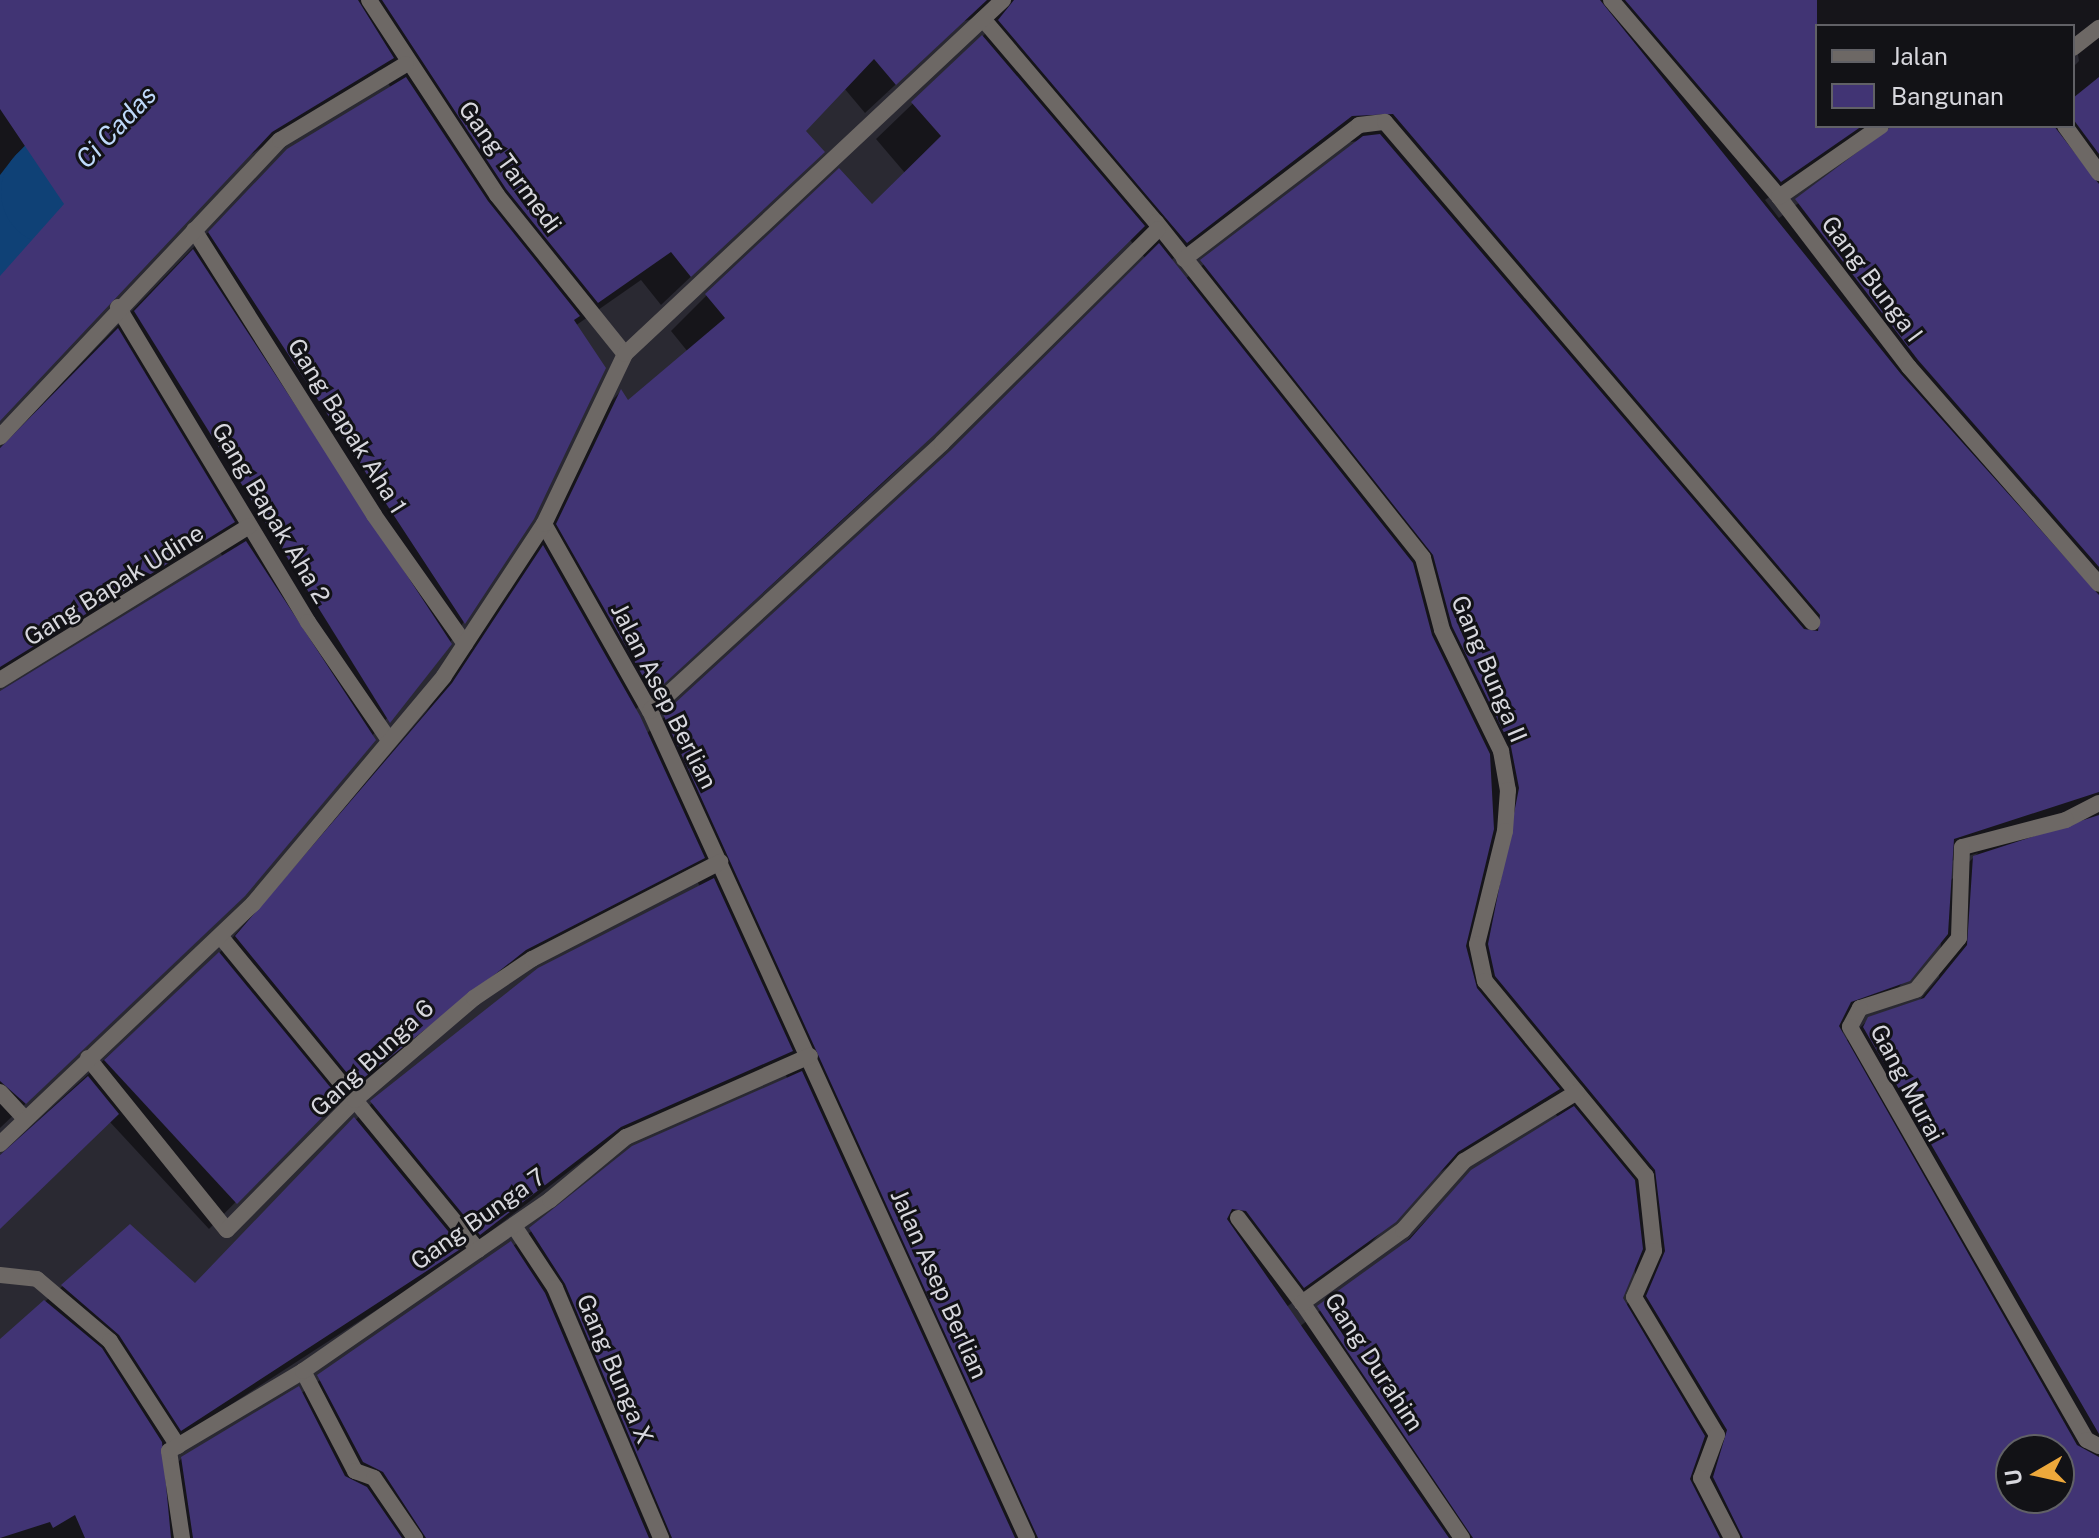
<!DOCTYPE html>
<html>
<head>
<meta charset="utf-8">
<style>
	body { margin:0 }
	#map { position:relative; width:2099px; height:1538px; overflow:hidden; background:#2a2932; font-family:"Public Sans",sans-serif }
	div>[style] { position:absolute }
	.shadow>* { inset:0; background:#0007 }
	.river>* { height:106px; margin:-53px; padding:0 53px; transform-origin:53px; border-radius:53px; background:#0f4176 }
	.building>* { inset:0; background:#413474 }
	.minor>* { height:16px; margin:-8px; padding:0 8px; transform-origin:8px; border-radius:8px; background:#6d6865 }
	span { translate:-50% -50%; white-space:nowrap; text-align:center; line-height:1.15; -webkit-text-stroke:6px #121216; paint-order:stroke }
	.street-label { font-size:24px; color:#d7d7dd }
	.water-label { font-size:26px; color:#bed9fa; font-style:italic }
	.legend { position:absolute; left:1815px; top:24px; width:260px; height:104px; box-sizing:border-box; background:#121216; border:2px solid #616166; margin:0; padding:10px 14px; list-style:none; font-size:24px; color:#d7d7dd }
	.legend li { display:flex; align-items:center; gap:16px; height:40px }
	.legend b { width:40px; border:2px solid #616166 }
	.north { position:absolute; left:1995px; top:1434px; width:80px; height:80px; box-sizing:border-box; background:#121216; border:2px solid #616166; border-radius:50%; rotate:261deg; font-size:22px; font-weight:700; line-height:32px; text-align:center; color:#d7d7dd }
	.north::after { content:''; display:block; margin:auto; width:28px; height:36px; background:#eda83b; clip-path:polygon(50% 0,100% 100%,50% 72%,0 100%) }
</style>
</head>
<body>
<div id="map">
	<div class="shadow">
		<div style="clip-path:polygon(evenodd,0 0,2099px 0,2099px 1538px,0 1538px,0 1341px,130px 1227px,195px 1285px,372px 1103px,700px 887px,691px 868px,498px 976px,328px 1109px,209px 1229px,109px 1121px,0 1227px,0 1155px,215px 958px,426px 712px,517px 574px,585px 428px,620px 392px,628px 403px,688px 352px,671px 331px,707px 295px,872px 206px,905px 173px,876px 139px,985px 34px,977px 18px,964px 21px,865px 113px,844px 88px,803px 131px,792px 181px,661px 305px,641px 280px,575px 326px,533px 518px,449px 644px,213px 926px,0 1128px,0 691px,223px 557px,213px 541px,0 676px,0 447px,248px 191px,391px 88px,380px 70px,244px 159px,0 418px,0 0,1817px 26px,2073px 26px,2079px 61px,2073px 67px,2073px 126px,1817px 126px,1817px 26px,0 0,1360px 141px,1185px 279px,1170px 261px,1321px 145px,1360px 141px,0 0,1844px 145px,1860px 156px,1779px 218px,1765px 200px,1844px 145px,0 0,1129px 239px,1146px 259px,951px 452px,646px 734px,635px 710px,896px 471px,1129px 239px,0 0,1978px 853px,1949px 882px,1951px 861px,1978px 853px,0 0,1941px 940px,1939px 977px,1918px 1002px,1869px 1019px,1844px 1043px,1842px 1023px,1878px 1010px,1941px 940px,0 0,780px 1062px,788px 1080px,633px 1148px,512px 1247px,300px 1394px,182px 1458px,164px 1477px,161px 1450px,452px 1261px,589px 1156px,763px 1078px,780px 1062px,0 0,1545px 1102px,1559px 1118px,1472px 1171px,1401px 1247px,1299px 1327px,1285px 1308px,1363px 1251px,1433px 1177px,1545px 1102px,0 0,1634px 1265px,1636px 1282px,1626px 1307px,1621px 1299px,1634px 1265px,0 0,2011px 1450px,2059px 1450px,2059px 1498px,2011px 1498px,2011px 1450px)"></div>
	</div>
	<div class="river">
		<div style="left:0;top:261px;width:88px;rotate:-52deg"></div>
		<div style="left:54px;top:192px;width:266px;rotate:-46.2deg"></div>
	</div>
	<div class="building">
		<div style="clip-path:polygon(0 0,358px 0,394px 58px,272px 132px,0 421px,0 276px,64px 204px,0 109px)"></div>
		<div style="clip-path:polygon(382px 0,987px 0,896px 85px,874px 59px,806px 131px,825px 152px,691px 277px,671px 252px,598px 303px,506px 189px)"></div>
		<div style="clip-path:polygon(evenodd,1014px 0,1600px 0,1901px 374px,2099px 595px,2099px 792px,1954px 839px,1948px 934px,1910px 981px,1851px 1002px,1839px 1026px,2077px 1445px,2099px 1457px,2099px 1538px,1743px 1538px,1713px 1477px,1727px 1430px,1646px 1296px,1665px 1251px,1655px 1170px,1495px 976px,1488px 944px,1519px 788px,1511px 747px,1452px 626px,1433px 555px,1200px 260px,1363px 136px,1380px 134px,1804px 629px,1818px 631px,1820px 615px,1393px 114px,1352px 116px,1187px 243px,998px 20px,1014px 0,2011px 1450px,2059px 1450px,2059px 1498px,2011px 1498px,2011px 1450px)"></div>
		<div style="clip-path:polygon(1625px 0,1817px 0,1817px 126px,1862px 126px,1781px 182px)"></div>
		<div style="clip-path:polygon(982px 35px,1145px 226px,934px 435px,653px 694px,556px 524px,621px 389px,628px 400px,725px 318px,705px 294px,839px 168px,872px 204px,941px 136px,911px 102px)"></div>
		<div style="clip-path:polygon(406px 77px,488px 201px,580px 316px,574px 320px,606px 368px,534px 519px,465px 624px,208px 232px,287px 149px)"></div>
		<div style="clip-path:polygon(2099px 77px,2099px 154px,2073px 119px,2073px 98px)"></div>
		<div style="clip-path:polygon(1892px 126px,2054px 126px,2099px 184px,2099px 567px,1918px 360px,1795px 199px)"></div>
		<div style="clip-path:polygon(1159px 243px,1413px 563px,1432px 635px,1490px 754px,1494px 829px,1466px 946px,1477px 988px,1560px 1089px,1458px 1152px,1396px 1222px,1304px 1288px,1246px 1211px,1232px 1209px,1227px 1219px,1449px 1538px,1038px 1538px,663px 714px,950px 451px)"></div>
		<div style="clip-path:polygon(193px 249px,452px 644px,390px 723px,134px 311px)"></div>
		<div style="clip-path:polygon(118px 328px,235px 522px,0 667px,0 448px)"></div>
		<div style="clip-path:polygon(246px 541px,376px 740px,245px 896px,26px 1104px,0 1081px,0 691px)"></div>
		<div style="clip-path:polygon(543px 545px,640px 716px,705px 858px,526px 950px,356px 1084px,235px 936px,452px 683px)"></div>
		<div style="clip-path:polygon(2099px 815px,2099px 1434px,1863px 1027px,1868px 1017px,1924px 998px,1967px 945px,1973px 856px)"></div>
		<div style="clip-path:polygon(714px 878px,793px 1051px,621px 1127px,480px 1235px,370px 1101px,538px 968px)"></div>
		<div style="clip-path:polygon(219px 952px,340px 1099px,237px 1204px,104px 1060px)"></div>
		<div style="clip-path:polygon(802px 1071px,1015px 1538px,672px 1538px,565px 1284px,529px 1228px,632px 1146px)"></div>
		<div style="clip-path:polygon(88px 1076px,119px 1114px,0 1229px,0 1155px)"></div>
		<div style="clip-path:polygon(1574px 1106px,1635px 1180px,1643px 1249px,1623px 1298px,1705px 1436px,1690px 1479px,1720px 1538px,1473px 1538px,1317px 1306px,1410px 1239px,1471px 1170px)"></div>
		<div style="clip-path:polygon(354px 1117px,462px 1248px,181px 1431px,119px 1335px,61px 1285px,130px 1224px,195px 1283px)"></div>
		<div style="clip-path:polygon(511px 1241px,545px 1293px,649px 1538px,426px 1538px,383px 1472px,363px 1462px,317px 1375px)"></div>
		<div style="clip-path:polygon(44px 1300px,102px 1348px,162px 1442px,171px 1538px,85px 1538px,75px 1515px,53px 1528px,50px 1522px,0 1538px,0 1339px)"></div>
		<div style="clip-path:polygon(299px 1386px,345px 1476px,367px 1487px,402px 1538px,193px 1538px,181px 1457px)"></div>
	</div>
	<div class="minor">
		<div style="left:369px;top:0;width:233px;rotate:56.7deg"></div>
		<div style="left:497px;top:195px;width:204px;rotate:51.2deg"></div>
		<div style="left:1611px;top:0;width:259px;rotate:49.5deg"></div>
		<div style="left:1779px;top:197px;width:214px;rotate:52.6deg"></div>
		<div style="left:1909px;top:367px;width:288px;rotate:48.8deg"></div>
		<div style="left:983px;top:19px;width:267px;rotate:49.6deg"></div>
		<div style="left:1156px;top:222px;width:429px;rotate:51.5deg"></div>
		<div style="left:1423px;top:558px;width:74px;rotate:75.2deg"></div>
		<div style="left:1442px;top:630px;width:135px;rotate:64deg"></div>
		<div style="left:1501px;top:751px;width:40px;rotate:80deg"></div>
		<div style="left:1508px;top:790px;width:41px;rotate:94.2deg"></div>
		<div style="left:1505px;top:831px;width:116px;rotate:103.9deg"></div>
		<div style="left:1477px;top:944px;width:38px;rotate:78deg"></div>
		<div style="left:1485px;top:981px;width:253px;rotate:50.5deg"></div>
		<div style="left:1646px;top:1176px;width:75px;rotate:83.9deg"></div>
		<div style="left:1654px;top:1251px;width:50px;rotate:113.5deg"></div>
		<div style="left:1634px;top:1297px;width:161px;rotate:59deg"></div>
		<div style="left:1717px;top:1435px;width:46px;rotate:110.4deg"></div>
		<div style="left:1701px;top:1478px;width:68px;rotate:62.7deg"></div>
		<div style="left:2073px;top:48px;width:33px;rotate:-38deg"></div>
		<div style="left:2065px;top:126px;width:58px;rotate:54.1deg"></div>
		<div style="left:1779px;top:197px;width:124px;rotate:-34.8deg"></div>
		<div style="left:194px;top:230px;width:337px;rotate:57.7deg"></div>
		<div style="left:374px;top:515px;width:158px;rotate:54.8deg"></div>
		<div style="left:1184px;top:259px;width:220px;rotate:-37.4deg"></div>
		<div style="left:1359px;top:125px;width:26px;rotate:-7deg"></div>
		<div style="left:1385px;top:122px;width:658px;rotate:49.5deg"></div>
		<div style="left:118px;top:307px;width:368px;rotate:58.9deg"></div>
		<div style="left:308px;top:622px;width:143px;rotate:55.5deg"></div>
		<div style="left:0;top:437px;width:408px;rotate:-46.7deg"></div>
		<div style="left:280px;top:140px;width:147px;rotate:-31.1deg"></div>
		<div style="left:544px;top:524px;width:215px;rotate:60.5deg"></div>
		<div style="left:650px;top:711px;width:909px;rotate:65.49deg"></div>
		<div style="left:0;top:680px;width:293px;rotate:-31.7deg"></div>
		<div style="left:650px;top:711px;width:396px;rotate:-42.5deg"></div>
		<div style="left:942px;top:443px;width:304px;rotate:-44.7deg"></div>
		<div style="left:2099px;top:803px;width:37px;rotate:153deg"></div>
		<div style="left:2066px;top:820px;width:107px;rotate:165.4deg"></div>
		<div style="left:1962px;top:847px;width:91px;rotate:91.9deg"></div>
		<div style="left:1959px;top:938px;width:67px;rotate:129.6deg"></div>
		<div style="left:1916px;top:990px;width:59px;rotate:162.2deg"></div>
		<div style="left:1860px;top:1008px;width:21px;rotate:118deg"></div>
		<div style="left:1850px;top:1027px;width:476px;rotate:60.2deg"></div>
		<div style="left:2087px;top:1440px;width:13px;rotate:27deg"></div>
		<div style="left:221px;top:937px;width:405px;rotate:50.6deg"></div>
		<div style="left:88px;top:1058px;width:221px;rotate:51.1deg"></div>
		<div style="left:227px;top:1230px;width:182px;rotate:-45.4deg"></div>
		<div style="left:355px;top:1100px;width:157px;rotate:-40.6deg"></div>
		<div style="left:474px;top:998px;width:70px;rotate:-33.9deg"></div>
		<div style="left:532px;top:959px;width:212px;rotate:-27.3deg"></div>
		<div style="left:0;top:1092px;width:35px;rotate:47deg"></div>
		<div style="left:0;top:1144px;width:349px;rotate:-43.5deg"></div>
		<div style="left:253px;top:904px;width:297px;rotate:-50deg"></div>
		<div style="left:444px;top:676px;width:182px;rotate:-56.7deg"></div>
		<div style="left:544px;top:524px;width:188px;rotate:-64.5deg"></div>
		<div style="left:625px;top:354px;width:518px;rotate:-43.12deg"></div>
		<div style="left:1238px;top:1218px;width:106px;rotate:53deg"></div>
		<div style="left:514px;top:1226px;width:74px;rotate:56.5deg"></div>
		<div style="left:555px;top:1288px;width:272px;rotate:67deg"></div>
		<div style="left:0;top:1275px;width:37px;rotate:6deg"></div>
		<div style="left:37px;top:1279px;width:96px;rotate:40.3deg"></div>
		<div style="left:110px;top:1341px;width:125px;rotate:57.1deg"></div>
		<div style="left:303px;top:1371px;width:113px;rotate:62.5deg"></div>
		<div style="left:355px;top:1471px;width:20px;rotate:20deg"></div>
		<div style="left:374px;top:1478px;width:73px;rotate:55.7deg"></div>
		<div style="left:182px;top:1538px;width:88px;rotate:-98.5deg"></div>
		<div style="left:169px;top:1451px;width:156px;rotate:-30.8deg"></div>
		<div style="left:303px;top:1371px;width:300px;rotate:-34.7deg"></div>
		<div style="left:550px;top:1200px;width:99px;rotate:-39.7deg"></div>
		<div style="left:626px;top:1137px;width:201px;rotate:-23.8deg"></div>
		<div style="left:1462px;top:1538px;width:284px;rotate:-124.2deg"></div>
		<div style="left:1302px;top:1303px;width:125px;rotate:-35.9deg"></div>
		<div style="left:1403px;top:1230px;width:92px;rotate:-48.5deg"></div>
		<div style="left:1464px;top:1161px;width:132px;rotate:-31.4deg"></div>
	</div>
	<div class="street-label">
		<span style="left:510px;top:167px;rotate:54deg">Gang Tarmedi</span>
		<span style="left:1872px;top:279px;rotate:53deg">Gang Bunga I</span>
		<span style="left:347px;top:426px;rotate:58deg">Gang Bapak Aha 1</span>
		<span style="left:271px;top:513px;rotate:59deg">Gang Bapak Aha 2</span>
		<span style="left:114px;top:585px;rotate:-32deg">Gang Bapak Udine</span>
		<span style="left:1489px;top:669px;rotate:67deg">Gang Bunga II</span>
		<span style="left:664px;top:696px;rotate:63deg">Jalan Asep Berlian</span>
		<span style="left:372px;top:1058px;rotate:-43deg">Gang Bunga 6</span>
		<span style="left:1907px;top:1083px;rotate:62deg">Gang Murai</span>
		<span style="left:478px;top:1219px;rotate:-35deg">Gang Bunga 7</span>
		<span style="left:939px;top:1284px;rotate:66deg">Jalan Asep Berlian</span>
		<span style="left:1374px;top:1362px;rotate:57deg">Gang Durahim</span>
		<span style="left:615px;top:1369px;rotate:67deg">Gang Bunga X</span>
	</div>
	<div class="water-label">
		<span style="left:116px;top:127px;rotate:-46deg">Ci Cadas</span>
	</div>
	<ul class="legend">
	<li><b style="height:10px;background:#6d6865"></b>Jalan</li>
	<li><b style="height:22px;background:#413474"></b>Bangunan</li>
	</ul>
	<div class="north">U</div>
</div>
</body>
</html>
